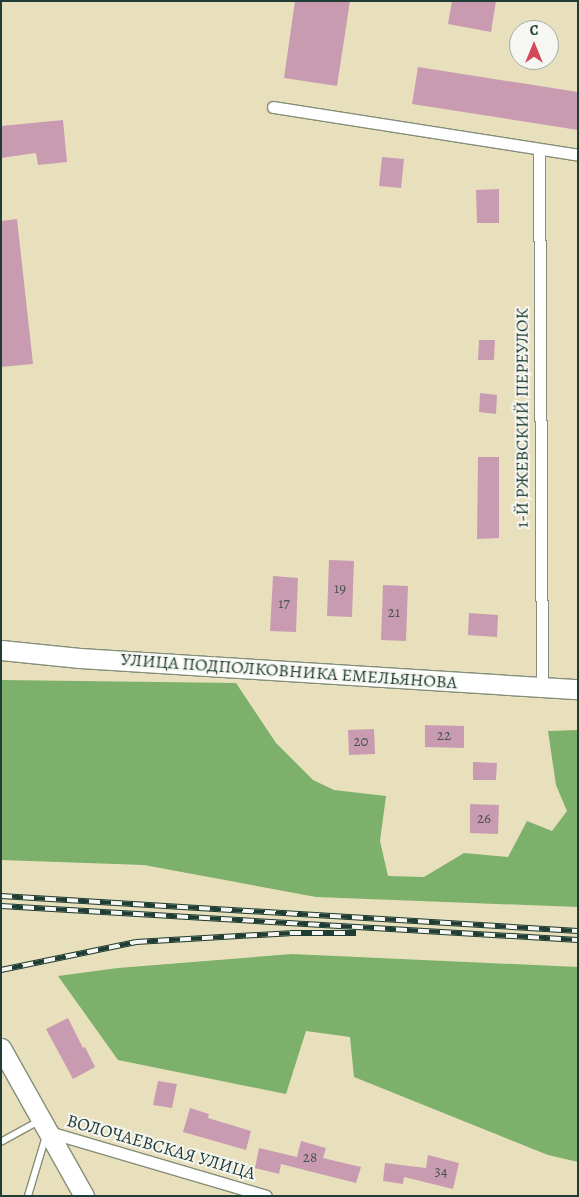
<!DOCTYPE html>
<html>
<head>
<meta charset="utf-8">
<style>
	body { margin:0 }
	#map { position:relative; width:579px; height:1197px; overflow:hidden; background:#e8e0bc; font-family:Alegreya,serif }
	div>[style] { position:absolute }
	.forest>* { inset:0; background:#7cb06b }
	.building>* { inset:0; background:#c99bb1 }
	.roads { filter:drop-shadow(1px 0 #848e78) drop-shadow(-1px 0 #848e78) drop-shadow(0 1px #848e78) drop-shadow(0 -1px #848e78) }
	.service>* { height:5.5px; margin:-2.75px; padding:0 2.75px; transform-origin:2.75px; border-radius:2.75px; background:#fff }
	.minor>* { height:11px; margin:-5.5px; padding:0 5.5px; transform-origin:5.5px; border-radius:5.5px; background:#fff }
	.primary>* { height:19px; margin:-9.5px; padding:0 9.5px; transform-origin:9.5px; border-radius:9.5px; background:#fff }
	.rail>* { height:5.5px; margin-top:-2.75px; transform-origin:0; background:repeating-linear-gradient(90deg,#f6f6f2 0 11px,#1f3d34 0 22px); box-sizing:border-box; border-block:1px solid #1f3d34 }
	span { translate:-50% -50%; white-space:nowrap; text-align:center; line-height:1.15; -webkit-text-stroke:4px #f6f6f2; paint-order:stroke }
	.number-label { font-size:15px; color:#4a5453 }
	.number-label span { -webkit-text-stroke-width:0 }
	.street-label { font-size:18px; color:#1f3d34 }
	.frame { position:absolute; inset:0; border:2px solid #1f3d34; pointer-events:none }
	.north { position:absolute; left:509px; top:20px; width:50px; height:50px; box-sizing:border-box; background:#f6f6f2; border:1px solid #a0aca6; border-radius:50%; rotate:0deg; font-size:14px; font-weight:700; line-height:20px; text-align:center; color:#1f3d34 }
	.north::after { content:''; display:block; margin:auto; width:18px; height:22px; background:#d1495b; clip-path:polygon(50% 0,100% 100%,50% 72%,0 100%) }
</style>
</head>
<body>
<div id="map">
	<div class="forest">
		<div style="clip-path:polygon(1px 680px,236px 683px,276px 743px,313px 780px,334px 790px,386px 796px,380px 841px,388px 876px,424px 877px,464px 853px,508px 857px,527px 821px,552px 831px,567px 811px,556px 785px,548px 731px,578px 730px,578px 907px,316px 897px,144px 865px,1px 860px)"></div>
		<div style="clip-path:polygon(292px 954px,578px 967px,578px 1162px,548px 1155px,354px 1077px,350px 1037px,306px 1031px,286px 1094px,118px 1060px,58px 976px,118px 968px)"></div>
	</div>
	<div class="building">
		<div style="clip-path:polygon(295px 1px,350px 1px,337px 86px,284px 78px)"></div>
		<div style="clip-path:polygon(452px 1px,496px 1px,491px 32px,448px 24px)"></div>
		<div style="clip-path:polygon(418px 67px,578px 92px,578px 130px,412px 104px)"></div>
		<div style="clip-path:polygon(63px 120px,67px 162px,38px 165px,36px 153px,1px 158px,1px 126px)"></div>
		<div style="clip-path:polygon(382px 157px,404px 159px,401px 188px,379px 186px)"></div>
		<div style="clip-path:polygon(499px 189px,499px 223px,477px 223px,476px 190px)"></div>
		<div style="clip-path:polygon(17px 219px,33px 364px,1px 367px,1px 221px)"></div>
		<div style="clip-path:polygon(479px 340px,495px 340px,494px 360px,478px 360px)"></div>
		<div style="clip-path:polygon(480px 393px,497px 395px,496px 414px,479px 412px)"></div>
		<div style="clip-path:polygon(478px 457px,499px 457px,499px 538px,477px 539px)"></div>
		<div style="clip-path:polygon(329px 560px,354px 561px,352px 617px,327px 616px)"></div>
		<div style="clip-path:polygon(273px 576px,298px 578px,296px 632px,270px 631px)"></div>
		<div style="clip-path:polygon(383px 585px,408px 586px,406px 641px,381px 640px)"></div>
		<div style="clip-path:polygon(469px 613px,498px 615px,497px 637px,468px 635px)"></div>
		<div style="clip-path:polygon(425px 725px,464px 726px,464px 748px,425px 747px)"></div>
		<div style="clip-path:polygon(374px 729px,375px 754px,349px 755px,348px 730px)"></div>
		<div style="clip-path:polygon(473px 762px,497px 763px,496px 780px,473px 780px)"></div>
		<div style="clip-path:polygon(470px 804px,499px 805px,498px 834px,470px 833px)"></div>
		<div style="clip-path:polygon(68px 1018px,83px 1048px,85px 1047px,95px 1067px,73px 1079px,46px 1029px)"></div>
		<div style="clip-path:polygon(158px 1081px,177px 1084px,172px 1108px,153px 1105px)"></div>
		<div style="clip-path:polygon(190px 1108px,209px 1114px,208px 1118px,251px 1131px,246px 1150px,183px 1132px)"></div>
		<div style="clip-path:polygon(301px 1141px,326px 1148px,323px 1158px,361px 1167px,356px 1183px,281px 1164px,279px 1174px,255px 1168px,259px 1148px,297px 1157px)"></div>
		<div style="clip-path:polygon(428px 1155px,459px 1163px,453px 1189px,404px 1177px,403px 1184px,383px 1181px,385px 1163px,426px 1168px)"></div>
	</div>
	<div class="roads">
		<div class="service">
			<div style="left:1px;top:1142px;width:43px;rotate:-28.9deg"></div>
			<div style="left:28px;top:1196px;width:63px;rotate:-73.3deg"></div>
		</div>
		<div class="minor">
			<div style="left:273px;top:107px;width:309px;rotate:8.9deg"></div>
			<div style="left:539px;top:150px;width:536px;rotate:89.68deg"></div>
			<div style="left:49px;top:1132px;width:226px;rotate:16.4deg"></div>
		</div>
		<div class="primary">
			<div style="left:1px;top:650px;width:79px;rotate:5.8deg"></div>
			<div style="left:80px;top:658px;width:499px;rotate:3.6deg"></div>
			<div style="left:1px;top:1048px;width:170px;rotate:60.7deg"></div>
		</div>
	</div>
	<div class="rail">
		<div style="left:1px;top:896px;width:578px;rotate:3.47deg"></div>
		<div style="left:1px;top:906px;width:578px;rotate:3.37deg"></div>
		<div style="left:1px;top:970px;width:138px;rotate:-11.7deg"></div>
		<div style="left:136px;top:942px;width:154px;rotate:-3.3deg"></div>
		<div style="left:290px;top:933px;width:66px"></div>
	</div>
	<div class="number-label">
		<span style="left:340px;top:589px">19</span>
		<span style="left:284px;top:604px">17</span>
		<span style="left:394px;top:613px">21</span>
		<span style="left:444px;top:736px">22</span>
		<span style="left:361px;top:742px">20</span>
		<span style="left:484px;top:819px">26</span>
		<span style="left:310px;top:1158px">28</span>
		<span style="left:441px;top:1172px">34</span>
	</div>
	<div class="street-label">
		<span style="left:522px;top:418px;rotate:-90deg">1-Й РЖЕВСКИЙ ПЕРЕУЛОК</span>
		<span style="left:289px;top:671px;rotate:4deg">УЛИЦА ПОДПОЛКОВНИКА ЕМЕЛЬЯНОВА</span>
		<span style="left:161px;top:1147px;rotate:16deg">ВОЛОЧАЕВСКАЯ УЛИЦА</span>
	</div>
	<div class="frame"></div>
	<div class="north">С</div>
</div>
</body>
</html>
